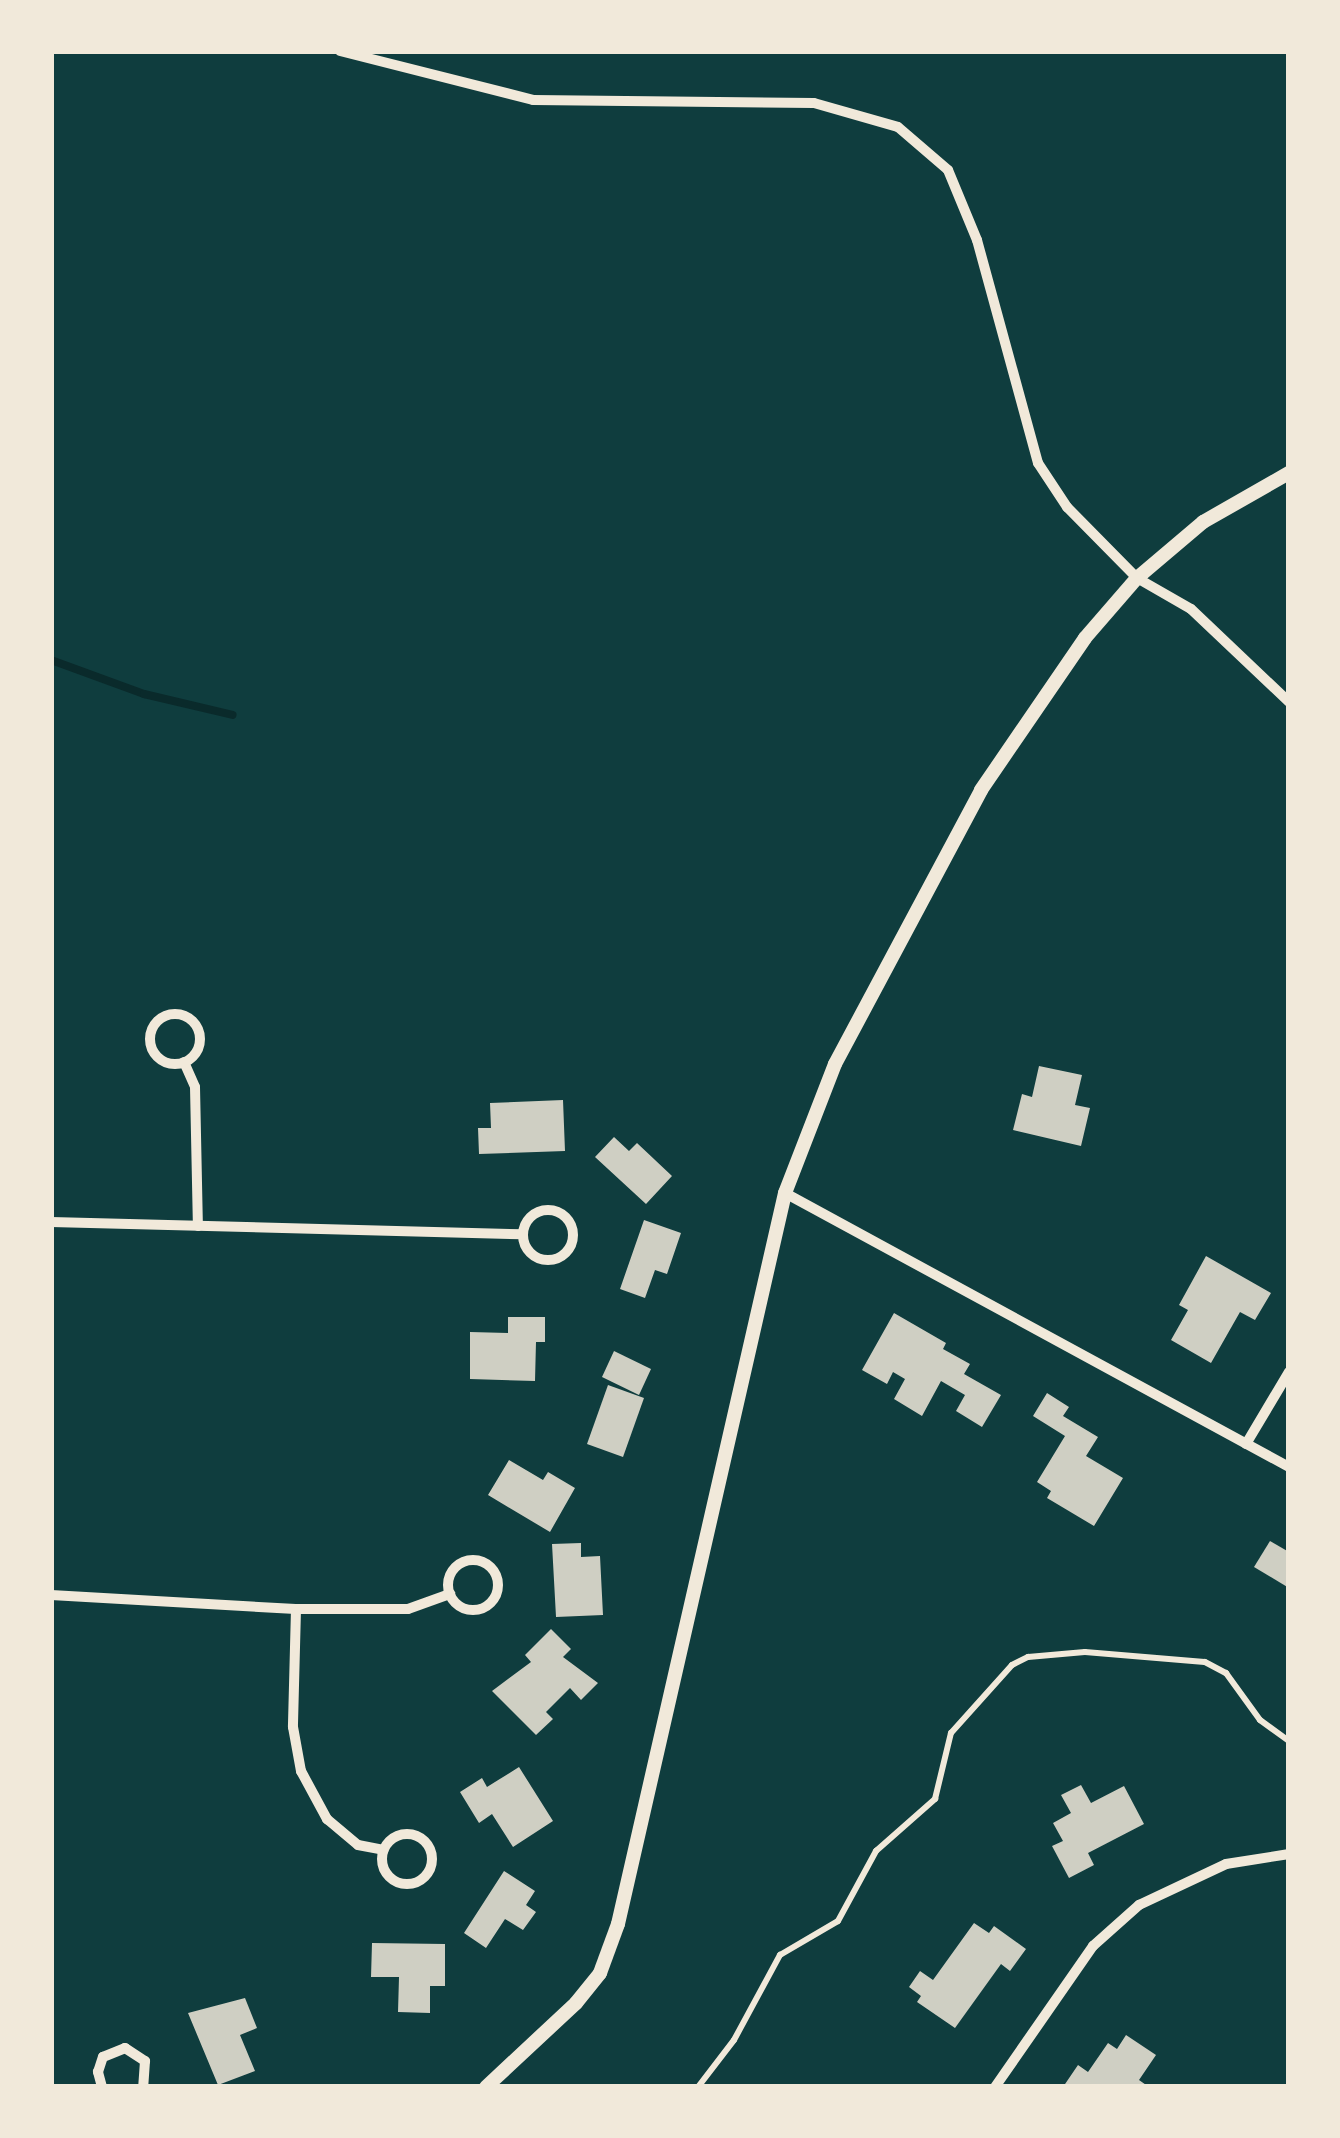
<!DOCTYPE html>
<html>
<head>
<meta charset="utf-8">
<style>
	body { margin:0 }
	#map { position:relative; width:1340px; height:2138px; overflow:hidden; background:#0f3d3e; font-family:Jost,sans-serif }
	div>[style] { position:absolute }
	.stream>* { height:8px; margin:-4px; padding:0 4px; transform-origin:4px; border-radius:4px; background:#0a2a2b }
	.building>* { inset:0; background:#cfcfc3 }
	.service>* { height:6px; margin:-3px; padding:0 3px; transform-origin:3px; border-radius:3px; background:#f1e9da }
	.minor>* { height:10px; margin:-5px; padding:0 5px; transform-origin:5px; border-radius:5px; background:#f1e9da }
	.minor>.ring { margin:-5px; padding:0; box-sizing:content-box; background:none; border:10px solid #f1e9da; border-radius:50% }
	.tertiary>* { height:14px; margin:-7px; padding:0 7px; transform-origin:7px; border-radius:7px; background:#f1e9da }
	span { translate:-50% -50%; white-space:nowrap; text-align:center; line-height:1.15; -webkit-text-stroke:9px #f1e9da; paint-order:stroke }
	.frame { position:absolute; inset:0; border:54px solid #f1e9da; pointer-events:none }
</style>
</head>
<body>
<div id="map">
	<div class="stream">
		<div style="left:51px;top:660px;width:99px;rotate:20.1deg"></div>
		<div style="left:144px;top:694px;width:91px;rotate:13.3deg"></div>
	</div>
	<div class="building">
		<div style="clip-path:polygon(1039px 1066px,1082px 1075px,1075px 1105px,1090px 1108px,1081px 1146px,1013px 1130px,1022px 1094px,1032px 1097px)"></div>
		<div style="clip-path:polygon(563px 1100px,565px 1151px,479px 1154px,478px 1128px,491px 1128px,490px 1103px)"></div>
		<div style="clip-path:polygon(614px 1137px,629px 1151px,637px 1143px,672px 1176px,646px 1204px,595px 1157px)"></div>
		<div style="clip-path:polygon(644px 1220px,681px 1233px,667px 1274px,655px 1270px,645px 1298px,620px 1289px)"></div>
		<div style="clip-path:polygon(1206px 1256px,1271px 1293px,1255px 1320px,1240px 1312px,1211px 1363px,1171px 1340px,1188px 1310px,1179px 1305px)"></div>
		<div style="clip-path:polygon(894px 1313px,946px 1343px,943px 1349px,970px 1364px,964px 1374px,1001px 1395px,982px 1427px,956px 1411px,965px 1395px,941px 1381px,922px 1416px,894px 1399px,905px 1379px,893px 1372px,887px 1384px,862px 1370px)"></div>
		<div style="clip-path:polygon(508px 1317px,545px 1317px,545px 1342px,536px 1342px,535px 1381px,470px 1379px,470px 1332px,508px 1333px)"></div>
		<div style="clip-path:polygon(614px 1351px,651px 1369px,639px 1395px,602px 1377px)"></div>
		<div style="clip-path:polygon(608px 1385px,644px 1398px,623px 1457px,587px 1444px)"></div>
		<div style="clip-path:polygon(1047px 1393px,1069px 1407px,1063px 1416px,1098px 1437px,1086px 1456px,1123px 1478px,1094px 1526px,1047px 1498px,1051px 1491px,1037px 1482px,1065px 1436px,1033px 1416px)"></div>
		<div style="clip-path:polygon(509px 1460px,543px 1480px,548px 1472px,575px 1488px,550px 1532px,488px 1495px)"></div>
		<div style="clip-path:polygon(1270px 1541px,1289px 1552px,1289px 1588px,1254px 1567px)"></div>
		<div style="clip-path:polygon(581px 1543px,581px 1557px,600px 1556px,603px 1615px,556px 1617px,552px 1544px)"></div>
		<div style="clip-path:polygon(551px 1629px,571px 1649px,563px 1657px,598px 1683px,581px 1700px,570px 1688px,546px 1712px,553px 1719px,536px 1735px,492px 1691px,531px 1662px,525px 1655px)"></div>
		<div style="clip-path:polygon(519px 1767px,553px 1821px,513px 1847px,492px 1814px,479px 1823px,460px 1792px,482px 1778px,487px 1787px)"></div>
		<div style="clip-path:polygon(1081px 1785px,1091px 1803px,1124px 1786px,1144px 1824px,1088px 1853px,1094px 1865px,1069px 1878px,1052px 1846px,1063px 1841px,1053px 1823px,1071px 1813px,1061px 1795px)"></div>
		<div style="clip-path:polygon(504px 1871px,535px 1891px,526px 1905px,536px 1912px,523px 1930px,505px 1919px,486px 1948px,464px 1933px)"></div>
		<div style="clip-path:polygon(974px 1923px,989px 1933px,994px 1926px,1026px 1949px,1010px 1971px,1001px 1964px,955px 2028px,917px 2002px,921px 1996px,909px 1987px,920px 1971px,933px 1980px)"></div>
		<div style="clip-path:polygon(372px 1943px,445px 1944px,445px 1986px,430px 1986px,430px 2013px,398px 2012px,399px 1977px,371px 1977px)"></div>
		<div style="clip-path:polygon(245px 1998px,257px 2028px,240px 2035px,255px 2071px,218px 2085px,188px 2013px)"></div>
		<div style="clip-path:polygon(1126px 2035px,1156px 2055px,1139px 2080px,1149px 2087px,1063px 2087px,1078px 2065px,1088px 2072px,1108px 2043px,1117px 2049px)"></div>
	</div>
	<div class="service">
		<div style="left:698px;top:2087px;width:59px;rotate:-52.5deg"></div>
		<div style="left:734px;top:2040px;width:97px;rotate:-61.6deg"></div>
		<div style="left:780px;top:1955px;width:67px;rotate:-30.4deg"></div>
		<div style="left:838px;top:1921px;width:80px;rotate:-61.5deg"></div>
		<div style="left:876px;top:1851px;width:79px;rotate:-41.4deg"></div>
		<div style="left:935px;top:1799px;width:68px;rotate:-76.4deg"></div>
		<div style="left:951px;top:1733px;width:91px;rotate:-48.1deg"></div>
		<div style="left:1012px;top:1665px;width:18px;rotate:-27deg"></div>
		<div style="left:1028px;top:1657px;width:57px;rotate:-5deg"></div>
		<div style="left:1085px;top:1652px;width:120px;rotate:4.8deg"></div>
		<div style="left:1205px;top:1662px;width:24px;rotate:28deg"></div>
		<div style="left:1226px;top:1673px;width:58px;rotate:54.1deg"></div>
		<div style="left:1260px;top:1720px;width:36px;rotate:36deg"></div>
	</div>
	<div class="minor">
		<div style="left:340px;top:51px;width:199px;rotate:14.2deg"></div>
		<div style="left:533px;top:100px;width:281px;rotate:0.6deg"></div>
		<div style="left:814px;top:103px;width:87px;rotate:15.9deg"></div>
		<div style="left:898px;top:127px;width:66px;rotate:40.7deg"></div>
		<div style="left:948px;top:170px;width:76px;rotate:67.5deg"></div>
		<div style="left:977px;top:240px;width:231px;rotate:74.7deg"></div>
		<div style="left:1038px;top:463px;width:53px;rotate:56.6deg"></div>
		<div style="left:1067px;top:507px;width:100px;rotate:45.4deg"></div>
		<div style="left:1137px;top:578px;width:62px;rotate:29.9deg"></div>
		<div style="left:1191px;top:609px;width:135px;rotate:43.5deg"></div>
		<div class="ring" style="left:150px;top:1014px;width:40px;height:40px"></div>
		<div style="left:184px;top:1062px;width:27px;rotate:66deg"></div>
		<div style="left:195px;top:1087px;width:139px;rotate:88.8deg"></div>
		<div style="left:785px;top:1193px;width:574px;rotate:28.53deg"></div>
		<div class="ring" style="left:523px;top:1210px;width:40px;height:40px"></div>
		<div style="left:51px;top:1222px;width:472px;rotate:1.5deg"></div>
		<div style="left:1246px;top:1444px;width:84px;rotate:-59.2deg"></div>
		<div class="ring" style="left:448px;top:1560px;width:40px;height:40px"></div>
		<div style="left:51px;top:1595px;width:245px;rotate:3.3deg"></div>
		<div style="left:296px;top:1609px;width:112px"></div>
		<div style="left:408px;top:1609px;width:45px;rotate:-19.7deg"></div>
		<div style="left:296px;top:1609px;width:118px;rotate:91.5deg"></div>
		<div style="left:293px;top:1727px;width:45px;rotate:79.7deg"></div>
		<div style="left:301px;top:1771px;width:55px;rotate:61.6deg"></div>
		<div style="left:327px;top:1819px;width:40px;rotate:40deg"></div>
		<div style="left:358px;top:1845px;width:26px;rotate:11deg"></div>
		<div class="ring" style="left:382px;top:1834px;width:40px;height:40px"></div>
		<div style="left:102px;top:2087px;width:16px;rotate:-105deg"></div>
		<div style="left:98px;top:2072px;width:16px;rotate:-72deg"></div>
		<div style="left:103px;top:2057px;width:24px;rotate:-22deg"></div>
		<div style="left:125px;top:2048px;width:24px;rotate:33deg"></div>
		<div style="left:145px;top:2061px;width:26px;rotate:94deg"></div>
		<div style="left:995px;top:2087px;width:172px;rotate:-55.2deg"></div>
		<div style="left:1093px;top:1946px;width:62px;rotate:-41.7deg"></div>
		<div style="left:1139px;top:1905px;width:96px;rotate:-25.2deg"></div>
		<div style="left:1226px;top:1864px;width:64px;rotate:-9deg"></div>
	</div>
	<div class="tertiary">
		<div style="left:486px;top:2087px;width:123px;rotate:-43deg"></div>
		<div style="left:576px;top:2003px;width:38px;rotate:-51deg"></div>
		<div style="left:600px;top:1973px;width:52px;rotate:-69.8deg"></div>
		<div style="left:618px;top:1924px;width:750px;rotate:-77.13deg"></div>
		<div style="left:785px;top:1193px;width:138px;rotate:-68.8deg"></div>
		<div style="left:835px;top:1064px;width:310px;rotate:-61.9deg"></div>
		<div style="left:981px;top:790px;width:184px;rotate:-55.6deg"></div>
		<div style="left:1085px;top:638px;width:79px;rotate:-49.1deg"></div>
		<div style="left:1137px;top:578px;width:87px;rotate:-40.3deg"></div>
		<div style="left:1203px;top:522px;width:99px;rotate:-29.7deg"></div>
	</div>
	<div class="frame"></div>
</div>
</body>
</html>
